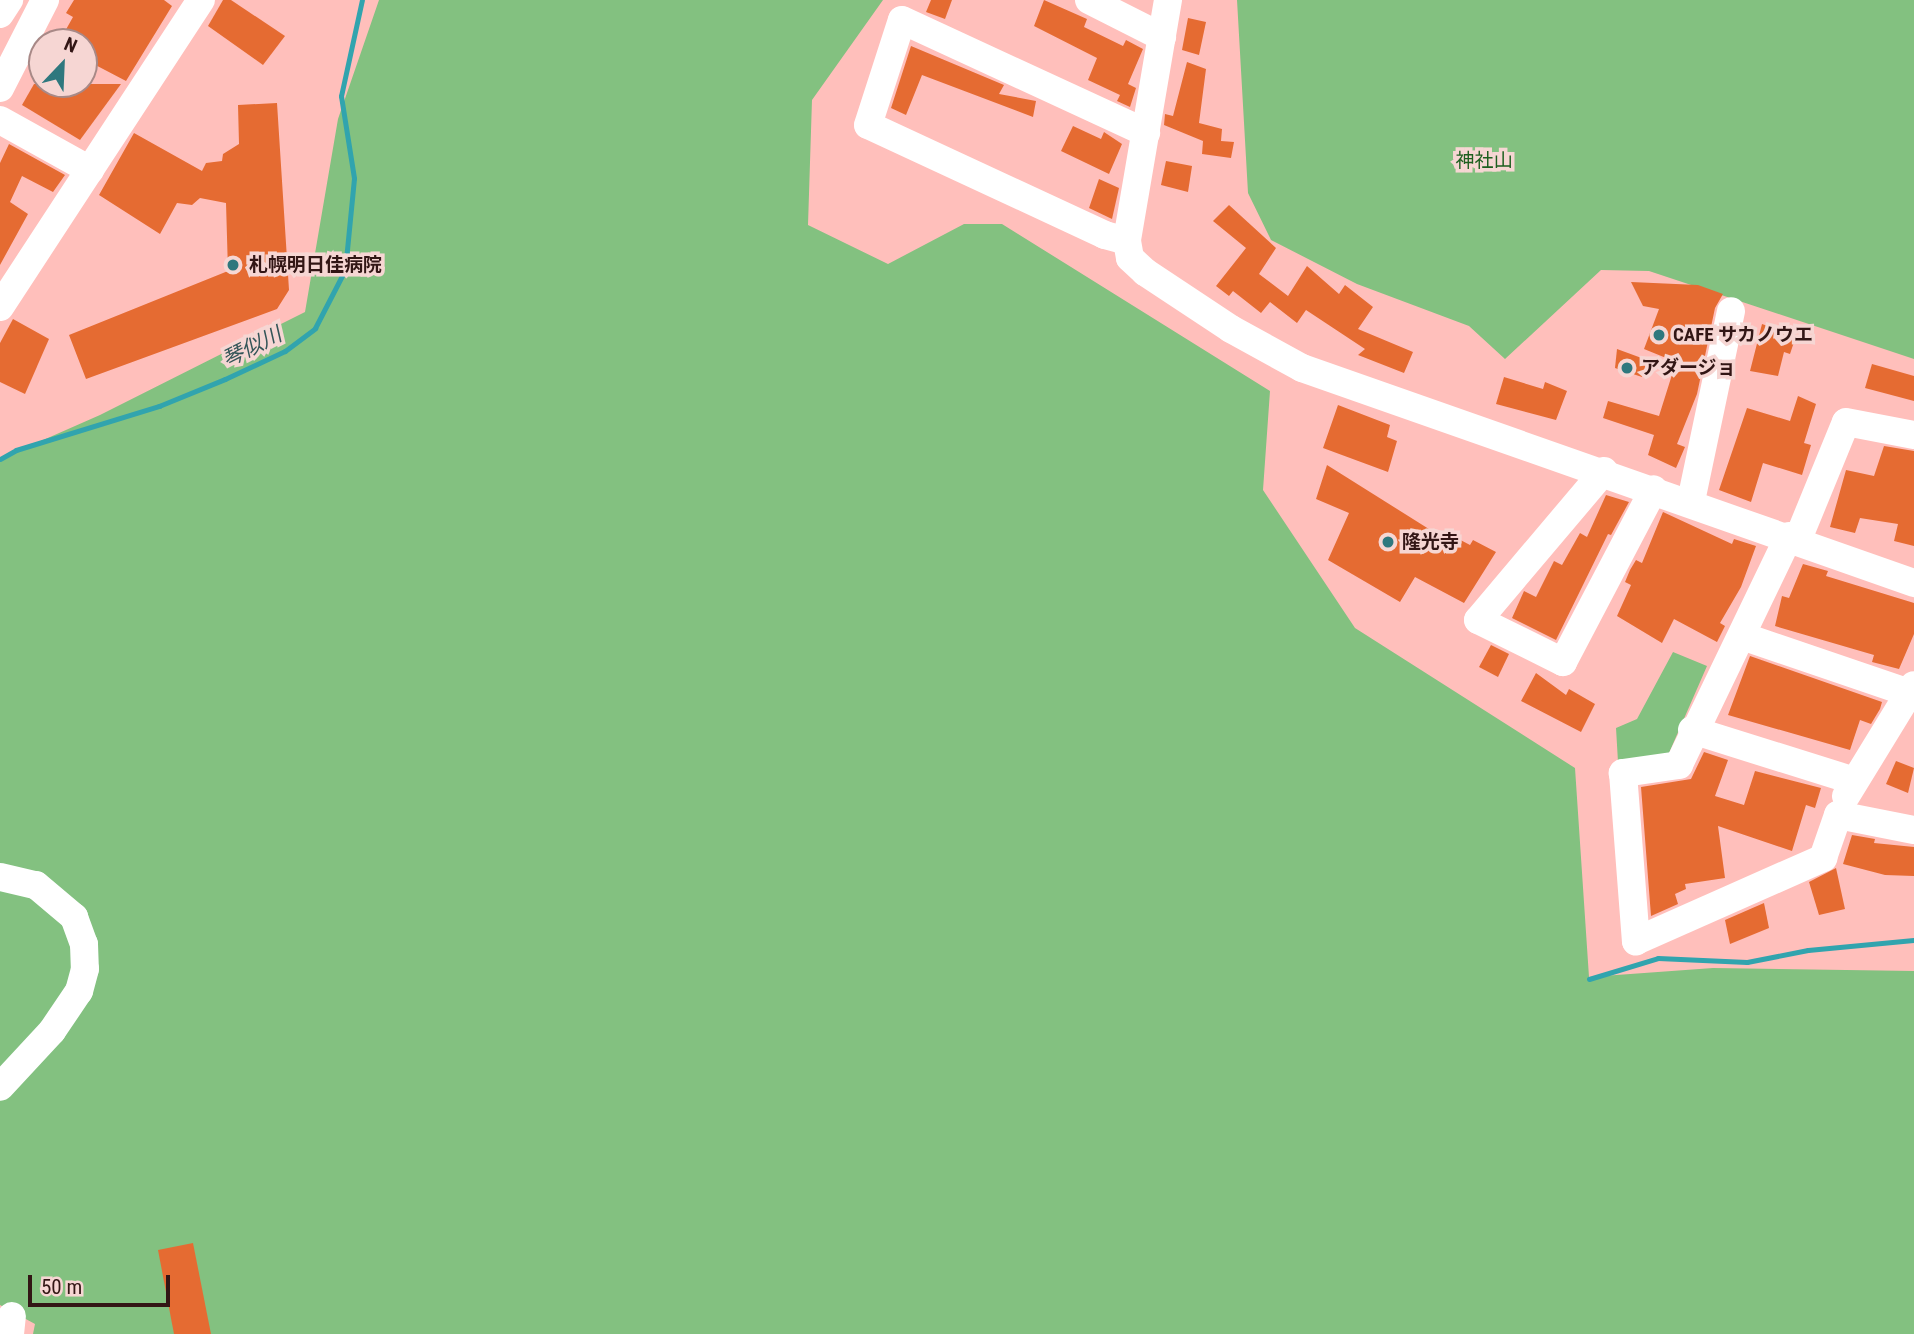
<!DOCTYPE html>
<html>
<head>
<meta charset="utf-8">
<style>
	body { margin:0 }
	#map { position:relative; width:1914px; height:1334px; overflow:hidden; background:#ffbfbb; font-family:"Roboto Condensed","Noto Sans JP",sans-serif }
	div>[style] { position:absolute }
	.green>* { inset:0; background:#83c180 }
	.stream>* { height:5px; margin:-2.5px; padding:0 2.5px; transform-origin:2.5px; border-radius:2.5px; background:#31a4ae }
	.building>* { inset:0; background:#e56b32 }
	.minor>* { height:28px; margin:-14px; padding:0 14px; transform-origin:14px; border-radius:14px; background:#fff }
	.dots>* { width:19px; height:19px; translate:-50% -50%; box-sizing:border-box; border:4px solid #f6d6d3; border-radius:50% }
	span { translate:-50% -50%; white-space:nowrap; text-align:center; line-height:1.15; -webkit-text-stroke:7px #f6d6d3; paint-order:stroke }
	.park-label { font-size:19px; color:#1d5f1f }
	.poi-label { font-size:19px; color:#321615; font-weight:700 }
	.left { translate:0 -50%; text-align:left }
	.water-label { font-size:21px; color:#335558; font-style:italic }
	.north { position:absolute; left:28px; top:28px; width:70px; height:70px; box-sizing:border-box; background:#f6d6d3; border:2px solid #a88987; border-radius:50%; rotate:23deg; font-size:19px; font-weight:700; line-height:28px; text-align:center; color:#321615 }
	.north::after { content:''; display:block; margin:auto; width:24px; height:32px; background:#2f787e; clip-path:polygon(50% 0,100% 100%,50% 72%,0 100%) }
	.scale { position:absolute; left:28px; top:1275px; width:142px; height:32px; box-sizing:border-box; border:4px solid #321615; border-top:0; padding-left:9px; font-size:21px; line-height:24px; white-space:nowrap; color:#321615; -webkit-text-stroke:5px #f6d6d3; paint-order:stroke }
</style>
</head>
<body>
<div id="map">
	<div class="green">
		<div style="clip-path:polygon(379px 0,883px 0,812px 100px,808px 225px,888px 264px,964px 224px,1002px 224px,1270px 391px,1263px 490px,1355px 628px,1575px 768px,1589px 977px,1713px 968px,1914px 971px,1914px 1334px,33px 1334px,35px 1324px,0 1305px,0 459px,100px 415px,305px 312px,338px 119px)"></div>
		<div style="clip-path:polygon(1237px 0,1914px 0,1914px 359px,1649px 271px,1601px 270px,1505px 359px,1469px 326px,1357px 284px,1271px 240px,1248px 193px)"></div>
		<div style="clip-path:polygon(1673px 652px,1707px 666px,1669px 753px,1618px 762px,1616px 728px,1637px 719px)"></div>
	</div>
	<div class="stream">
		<div style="left:0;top:459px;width:18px;rotate:-29deg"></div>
		<div style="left:16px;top:450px;width:150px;rotate:-17.1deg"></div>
		<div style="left:159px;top:406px;width:71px;rotate:-22.2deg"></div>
		<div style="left:225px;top:379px;width:66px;rotate:-25deg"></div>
		<div style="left:285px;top:351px;width:38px;rotate:-37deg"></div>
		<div style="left:315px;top:328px;width:65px;rotate:-62.7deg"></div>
		<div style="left:345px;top:270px;width:92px;rotate:-84.4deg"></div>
		<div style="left:354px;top:178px;width:83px;rotate:-99deg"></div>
		<div style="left:341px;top:96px;width:98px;rotate:-77.7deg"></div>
		<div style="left:1589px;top:979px;width:72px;rotate:-16.9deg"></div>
		<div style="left:1658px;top:958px;width:89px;rotate:2.6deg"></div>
		<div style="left:1747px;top:962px;width:62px;rotate:-11.1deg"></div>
		<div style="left:1808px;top:950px;width:106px;rotate:-5.4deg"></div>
	</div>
	<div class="building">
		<div style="clip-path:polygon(74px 0,164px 0,172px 6px,126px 81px,84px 59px,84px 42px,59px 42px,73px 17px,66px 13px)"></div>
		<div style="clip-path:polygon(223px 0,231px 0,285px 36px,263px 65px,208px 26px)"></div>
		<div style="clip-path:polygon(931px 0,952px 0,945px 19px,926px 12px)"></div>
		<div style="clip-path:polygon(1044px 0,1087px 19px,1084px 27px,1123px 46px,1126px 40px,1143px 49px,1128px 84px,1136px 88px,1130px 107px,1117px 101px,1120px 95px,1088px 80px,1097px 58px,1034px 26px)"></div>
		<div style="clip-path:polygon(1188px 18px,1206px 22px,1199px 55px,1182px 50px)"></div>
		<div style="clip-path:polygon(911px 46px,1004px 85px,999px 94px,1036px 101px,1033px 117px,922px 75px,906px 115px,891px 108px)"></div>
		<div style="clip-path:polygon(1187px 62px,1206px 69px,1199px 123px,1222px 129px,1221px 141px,1234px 142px,1231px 158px,1202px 154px,1203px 141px,1164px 125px,1165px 114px,1173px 116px)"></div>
		<div style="clip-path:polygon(34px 84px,121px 84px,80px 140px,22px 105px)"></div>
		<div style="clip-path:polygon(277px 103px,289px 290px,277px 309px,86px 379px,69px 335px,228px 271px,226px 203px,200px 198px,192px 205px,177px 203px,160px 234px,99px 195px,134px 133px,202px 171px,206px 163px,222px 161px,223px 154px,239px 144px,238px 105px)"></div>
		<div style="clip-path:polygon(1073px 126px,1101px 139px,1104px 132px,1122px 144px,1109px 174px,1061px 151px)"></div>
		<div style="clip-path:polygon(9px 144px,65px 175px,53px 192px,22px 176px,10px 202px,28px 214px,0 265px,0 163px)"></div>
		<div style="clip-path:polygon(1166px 161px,1192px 166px,1188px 192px,1161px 185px)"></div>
		<div style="clip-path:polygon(1099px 179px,1119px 188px,1112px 219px,1089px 208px)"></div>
		<div style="clip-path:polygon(1229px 205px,1276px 248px,1259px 274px,1288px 296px,1307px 266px,1339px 294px,1345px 285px,1373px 307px,1358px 329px,1413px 352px,1404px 373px,1358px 355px,1365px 349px,1306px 310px,1297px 323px,1270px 302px,1261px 313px,1233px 291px,1229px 296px,1216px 286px,1246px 248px,1213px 221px)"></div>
		<div style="clip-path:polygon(1631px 282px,1698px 285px,1723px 294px,1715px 308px,1697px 394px,1677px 444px,1685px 447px,1676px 468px,1648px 455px,1654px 435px,1603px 418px,1608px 401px,1659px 416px,1676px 362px,1644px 349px,1659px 309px,1643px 306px)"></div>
		<div style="clip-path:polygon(13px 319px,49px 339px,25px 394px,0 382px,0 343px)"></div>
		<div style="clip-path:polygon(1762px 324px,1796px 336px,1790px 354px,1784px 352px,1778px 376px,1750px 371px)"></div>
		<div style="clip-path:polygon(1617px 349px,1647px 360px,1642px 377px,1615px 368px)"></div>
		<div style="clip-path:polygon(1872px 364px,1914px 376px,1914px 401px,1865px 388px)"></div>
		<div style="clip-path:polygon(1504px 377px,1543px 389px,1545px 382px,1567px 391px,1556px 420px,1496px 404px)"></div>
		<div style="clip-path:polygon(1798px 396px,1816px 404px,1804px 443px,1811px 445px,1802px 475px,1763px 463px,1751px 502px,1719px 490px,1747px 408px,1790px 421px)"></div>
		<div style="clip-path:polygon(1338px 405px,1390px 425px,1387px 437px,1397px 441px,1388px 472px,1323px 448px)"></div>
		<div style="clip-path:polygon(1884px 446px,1914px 451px,1914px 546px,1894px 541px,1898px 524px,1860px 518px,1855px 533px,1830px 527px,1846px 470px,1874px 476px)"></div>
		<div style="clip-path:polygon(1327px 465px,1448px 541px,1451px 535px,1470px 545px,1473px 540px,1496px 552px,1464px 603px,1415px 577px,1400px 602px,1328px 560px,1349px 513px,1316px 499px)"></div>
		<div style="clip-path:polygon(1606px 495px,1629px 502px,1611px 535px,1608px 534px,1556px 640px,1512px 618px,1524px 591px,1536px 597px,1554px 561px,1562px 565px,1580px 533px,1587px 537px)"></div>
		<div style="clip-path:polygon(1663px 512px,1732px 544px,1734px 539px,1756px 546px,1741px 587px,1720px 623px,1725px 626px,1717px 642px,1674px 619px,1662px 643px,1617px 616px,1631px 585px,1625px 582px,1630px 570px,1636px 560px,1642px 563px)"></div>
		<div style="clip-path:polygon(1803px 564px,1828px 571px,1826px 576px,1914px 603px,1914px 634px,1899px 669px,1872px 662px,1874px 655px,1775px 626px,1782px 596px,1789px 598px)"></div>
		<div style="clip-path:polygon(1491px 645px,1509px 654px,1498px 677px,1479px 667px)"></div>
		<div style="clip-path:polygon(1750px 656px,1882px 702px,1880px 709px,1871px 724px,1860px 720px,1850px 750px,1728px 715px)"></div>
		<div style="clip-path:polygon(1536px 673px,1566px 695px,1569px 689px,1595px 704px,1581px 732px,1521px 701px)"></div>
		<div style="clip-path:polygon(1704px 752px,1728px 760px,1715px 796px,1744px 805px,1755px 771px,1821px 788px,1815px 808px,1806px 805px,1792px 851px,1718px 826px,1725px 878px,1685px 884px,1686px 889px,1675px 894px,1678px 904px,1651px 916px,1641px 787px,1691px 779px)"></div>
		<div style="clip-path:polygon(1896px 761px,1914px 768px,1908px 793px,1886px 784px)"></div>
		<div style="clip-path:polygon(1852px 835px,1875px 839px,1874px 843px,1914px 847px,1914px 876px,1885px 875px,1843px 864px)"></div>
		<div style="clip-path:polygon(1836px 868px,1845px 909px,1819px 915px,1809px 882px)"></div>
		<div style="clip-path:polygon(1764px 903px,1769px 928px,1730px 944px,1725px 920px)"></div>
		<div style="clip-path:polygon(193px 1243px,211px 1334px,174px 1334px,158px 1250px)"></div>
	</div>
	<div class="minor">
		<div style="left:1089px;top:0;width:82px;rotate:26.9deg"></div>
		<div style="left:1168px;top:0;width:244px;rotate:99.7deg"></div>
		<div style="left:1127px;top:241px;width:17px;rotate:80deg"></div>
		<div style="left:1130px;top:258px;width:21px;rotate:43deg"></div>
		<div style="left:1145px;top:272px;width:103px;rotate:33.5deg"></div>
		<div style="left:1231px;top:329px;width:81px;rotate:28.8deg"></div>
		<div style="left:1302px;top:368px;width:649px;rotate:19.36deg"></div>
		<div style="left:0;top:14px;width:17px;rotate:-57deg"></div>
		<div style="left:0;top:88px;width:99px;rotate:-62.9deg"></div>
		<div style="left:0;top:120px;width:103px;rotate:29.1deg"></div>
		<div style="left:1127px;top:241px;width:23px;rotate:-165deg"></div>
		<div style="left:1105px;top:235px;width:261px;rotate:-155.1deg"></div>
		<div style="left:868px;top:125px;width:110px;rotate:-72.1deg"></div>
		<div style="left:902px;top:20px;width:269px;rotate:24.8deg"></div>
		<div style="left:0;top:307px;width:367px;rotate:-56.8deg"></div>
		<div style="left:1604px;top:471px;width:195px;rotate:130.2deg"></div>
		<div style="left:1478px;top:620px;width:95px;rotate:26.3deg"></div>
		<div style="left:1563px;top:662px;width:195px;rotate:-62.3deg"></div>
		<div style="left:1691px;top:501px;width:194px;rotate:-78.1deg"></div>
		<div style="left:1789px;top:536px;width:254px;rotate:115.7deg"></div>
		<div style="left:1679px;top:765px;width:57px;rotate:171.9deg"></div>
		<div style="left:1623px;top:773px;width:169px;rotate:85.6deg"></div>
		<div style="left:1636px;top:941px;width:205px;rotate:-23.9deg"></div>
		<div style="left:1823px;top:858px;width:46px;rotate:-70.8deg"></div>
		<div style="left:1838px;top:815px;width:77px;rotate:11.2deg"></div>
		<div style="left:1798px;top:539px;width:126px;rotate:-67.7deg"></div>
		<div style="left:1846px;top:422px;width:69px;rotate:10.8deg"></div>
		<div style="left:1742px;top:636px;width:176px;rotate:18.8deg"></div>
		<div style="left:1692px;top:730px;width:168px;rotate:17.4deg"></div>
		<div style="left:1846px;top:796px;width:130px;rotate:-58.5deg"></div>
		<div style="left:0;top:877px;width:37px;rotate:13deg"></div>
		<div style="left:36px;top:885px;width:50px;rotate:40.1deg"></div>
		<div style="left:74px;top:917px;width:29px;rotate:70deg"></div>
		<div style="left:84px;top:944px;width:25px;rotate:88deg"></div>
		<div style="left:85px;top:969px;width:23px;rotate:105deg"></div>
		<div style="left:79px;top:991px;width:48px;rotate:124deg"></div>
		<div style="left:52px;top:1031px;width:76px;rotate:132.9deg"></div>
		<div style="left:10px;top:1334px;width:18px;rotate:-84deg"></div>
	</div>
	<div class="dots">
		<div style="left:233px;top:265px;background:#2f787e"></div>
		<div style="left:1659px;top:335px;background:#2f787e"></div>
		<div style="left:1627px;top:368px;background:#2f787e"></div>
		<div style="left:1388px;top:542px;background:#2f787e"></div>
	</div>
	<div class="park-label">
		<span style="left:1484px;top:161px">神社山</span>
	</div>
	<div class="poi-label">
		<span class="left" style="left:249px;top:265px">札幌明日佳病院</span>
		<span class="left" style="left:1673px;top:335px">CAFE サカノウエ</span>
		<span class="left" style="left:1641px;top:368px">アダージョ</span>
		<span class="left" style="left:1402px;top:542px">隆光寺</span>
	</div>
	<div class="water-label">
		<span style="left:252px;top:347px;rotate:-27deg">琴似川</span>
	</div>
	<div class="north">N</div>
	<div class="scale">50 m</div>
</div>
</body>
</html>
